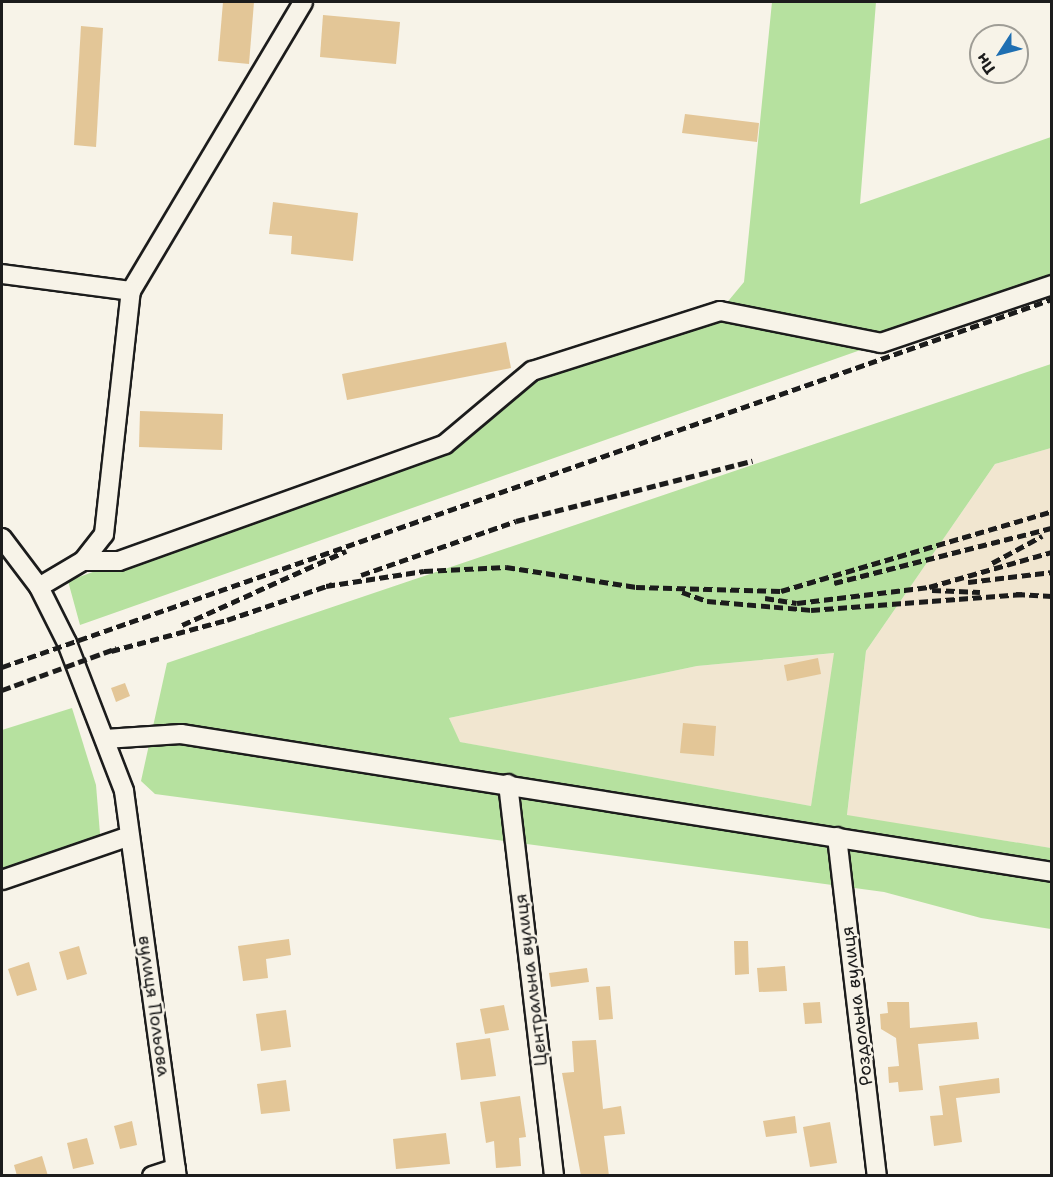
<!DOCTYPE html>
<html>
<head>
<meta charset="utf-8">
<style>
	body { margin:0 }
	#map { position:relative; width:1053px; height:1177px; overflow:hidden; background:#f7f3e8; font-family:"Shantell Sans",sans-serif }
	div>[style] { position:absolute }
	.built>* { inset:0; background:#f1e6d0 }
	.green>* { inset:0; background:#b6e19f }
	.building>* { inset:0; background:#e3c697 }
	.roads { filter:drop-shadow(2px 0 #1c1c1c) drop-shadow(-2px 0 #1c1c1c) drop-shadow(0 2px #1c1c1c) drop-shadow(0 -2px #1c1c1c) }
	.minor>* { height:18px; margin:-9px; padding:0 9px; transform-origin:9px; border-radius:9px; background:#f7f3e8 }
	.rail>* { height:4.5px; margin-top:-2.25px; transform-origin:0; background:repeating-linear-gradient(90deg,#1c1c1c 0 9px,transparent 0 13.5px) }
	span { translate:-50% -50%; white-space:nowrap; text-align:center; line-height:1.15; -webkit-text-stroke:5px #f7f3e8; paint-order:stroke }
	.street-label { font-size:18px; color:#1c1c1c }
	.frame { position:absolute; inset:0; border:3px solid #1c1c1c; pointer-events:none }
	.north { position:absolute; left:969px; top:24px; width:60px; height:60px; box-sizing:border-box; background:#f7f3e8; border:2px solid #9f9d96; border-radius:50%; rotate:234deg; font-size:16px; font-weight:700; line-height:24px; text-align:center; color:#1c1c1c }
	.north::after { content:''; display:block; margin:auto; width:21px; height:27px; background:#1f6fb2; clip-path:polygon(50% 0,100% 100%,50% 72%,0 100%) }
</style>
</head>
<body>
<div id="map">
	<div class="built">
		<div style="clip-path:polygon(1051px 448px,1051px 848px,847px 816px,866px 651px,995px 464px)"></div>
		<div style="clip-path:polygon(835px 653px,811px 806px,459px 742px,449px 718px,697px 666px)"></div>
	</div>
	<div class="green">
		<div style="clip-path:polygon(772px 2px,876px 2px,860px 204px,1051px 137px,1051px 283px,80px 625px,68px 581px,445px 444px,532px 371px,720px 311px,744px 282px)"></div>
		<div style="clip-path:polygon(evenodd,1051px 364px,1051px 448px,995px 464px,866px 651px,847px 815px,1051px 848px,1051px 929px,981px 918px,884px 892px,155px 794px,141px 781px,167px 663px,1051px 364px,834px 653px,811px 806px,460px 742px,449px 718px,697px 666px,834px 653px)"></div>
		<div style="clip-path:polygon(72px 708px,96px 785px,101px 846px,2px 880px,2px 730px)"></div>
	</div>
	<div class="building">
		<div style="clip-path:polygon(223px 2px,254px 2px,249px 64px,218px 61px)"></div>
		<div style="clip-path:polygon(323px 15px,400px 22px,396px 64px,320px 57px)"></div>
		<div style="clip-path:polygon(81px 26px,103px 28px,96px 147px,74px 145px)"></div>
		<div style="clip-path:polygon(685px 114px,759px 123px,757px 142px,682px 133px)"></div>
		<div style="clip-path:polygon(273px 202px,358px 213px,353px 261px,291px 254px,292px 236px,269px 234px)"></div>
		<div style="clip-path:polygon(506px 342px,511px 368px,347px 400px,342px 374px)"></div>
		<div style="clip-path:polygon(140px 411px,223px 414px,222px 450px,139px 447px)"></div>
		<div style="clip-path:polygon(818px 658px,821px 674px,787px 681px,784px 665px)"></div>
		<div style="clip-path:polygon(125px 683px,130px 696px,116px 702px,111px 688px)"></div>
		<div style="clip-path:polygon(683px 723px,716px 726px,714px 756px,680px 753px)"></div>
		<div style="clip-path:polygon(289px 939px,291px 955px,266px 959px,268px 978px,243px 981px,238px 946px)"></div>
		<div style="clip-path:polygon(734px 941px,748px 941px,749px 974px,735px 975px)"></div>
		<div style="clip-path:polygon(79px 946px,87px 974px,67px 980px,59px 952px)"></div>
		<div style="clip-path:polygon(29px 962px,37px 990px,17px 996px,8px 969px)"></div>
		<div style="clip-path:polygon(785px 966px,787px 991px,759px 992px,757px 968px)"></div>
		<div style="clip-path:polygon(587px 968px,589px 982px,551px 987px,549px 973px)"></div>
		<div style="clip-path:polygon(610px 986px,613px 1019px,599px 1020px,596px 987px)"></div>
		<div style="clip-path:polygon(820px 1002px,822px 1023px,805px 1024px,803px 1003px)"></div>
		<div style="clip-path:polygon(887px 1002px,909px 1002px,910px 1028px,977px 1022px,979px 1039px,918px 1044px,923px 1090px,899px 1092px,898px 1082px,889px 1083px,888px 1067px,899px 1066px,896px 1038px,881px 1029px,880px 1014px,888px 1013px)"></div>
		<div style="clip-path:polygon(504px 1005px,509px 1030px,485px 1034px,480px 1009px)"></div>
		<div style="clip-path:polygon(286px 1010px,291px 1047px,261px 1051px,256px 1014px)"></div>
		<div style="clip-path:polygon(490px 1038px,496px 1076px,461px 1080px,456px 1043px)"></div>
		<div style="clip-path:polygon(596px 1040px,603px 1109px,621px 1106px,625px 1134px,604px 1136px,609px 1176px,581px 1176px,562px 1073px,574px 1072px,572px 1041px)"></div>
		<div style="clip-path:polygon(999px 1078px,1000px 1093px,956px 1098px,962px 1142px,934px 1146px,930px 1116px,943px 1115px,939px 1086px)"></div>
		<div style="clip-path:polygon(286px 1080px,290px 1111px,261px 1114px,257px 1084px)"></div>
		<div style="clip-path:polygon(520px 1096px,526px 1137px,519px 1138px,521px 1166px,496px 1168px,494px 1141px,486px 1143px,480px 1102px)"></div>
		<div style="clip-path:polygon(795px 1116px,797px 1133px,766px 1137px,763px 1121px)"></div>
		<div style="clip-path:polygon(132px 1121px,137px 1145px,120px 1149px,114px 1126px)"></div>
		<div style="clip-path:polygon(830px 1122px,837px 1163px,810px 1167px,803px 1127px)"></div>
		<div style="clip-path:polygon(446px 1133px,450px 1164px,396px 1169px,393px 1139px)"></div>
		<div style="clip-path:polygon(87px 1138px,94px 1164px,73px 1169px,67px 1143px)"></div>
		<div style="clip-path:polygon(42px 1156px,48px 1176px,17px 1176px,14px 1165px)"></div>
	</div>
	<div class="roads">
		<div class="minor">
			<div style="left:2px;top:274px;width:130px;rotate:7.5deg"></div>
			<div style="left:131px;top:291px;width:336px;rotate:-59.2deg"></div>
			<div style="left:2px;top:538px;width:61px;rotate:52.9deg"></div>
			<div style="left:39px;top:587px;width:63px;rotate:63.4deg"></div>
			<div style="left:67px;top:643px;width:159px;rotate:68.9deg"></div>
			<div style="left:124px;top:791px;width:389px;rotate:82.2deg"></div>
			<div style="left:83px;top:561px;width:36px"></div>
			<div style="left:119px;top:561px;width:346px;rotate:-19.7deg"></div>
			<div style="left:445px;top:444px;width:114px;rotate:-40deg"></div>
			<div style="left:532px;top:371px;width:197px;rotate:-17.7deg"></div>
			<div style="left:720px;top:311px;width:164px;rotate:11.2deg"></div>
			<div style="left:881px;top:343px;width:181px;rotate:-18.7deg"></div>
			<div style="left:39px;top:587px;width:51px;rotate:-30.6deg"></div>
			<div style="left:83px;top:561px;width:34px;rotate:-52deg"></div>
			<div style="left:104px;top:534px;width:244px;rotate:-83.7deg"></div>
			<div style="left:105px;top:739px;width:76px;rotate:-3.8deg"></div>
			<div style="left:181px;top:734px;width:882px;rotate:9deg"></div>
			<div style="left:508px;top:784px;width:395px;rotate:83.3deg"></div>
			<div style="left:837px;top:837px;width:341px;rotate:83.3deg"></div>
			<div style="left:2px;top:880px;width:135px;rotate:-19deg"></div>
			<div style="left:152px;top:1176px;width:25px;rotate:-18deg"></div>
		</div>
	</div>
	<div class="rail">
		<div style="left:992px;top:563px;width:57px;rotate:-28.4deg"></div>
		<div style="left:361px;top:575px;width:164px;rotate:-19.2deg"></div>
		<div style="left:516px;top:521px;width:244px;rotate:-14.3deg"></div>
		<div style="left:968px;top:582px;width:85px;rotate:-6.8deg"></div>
		<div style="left:834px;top:583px;width:225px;rotate:-14.2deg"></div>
		<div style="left:326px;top:586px;width:99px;rotate:-8.7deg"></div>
		<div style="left:424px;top:571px;width:82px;rotate:-2.8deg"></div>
		<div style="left:506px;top:567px;width:132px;rotate:8.7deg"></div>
		<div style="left:636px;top:587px;width:145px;rotate:1.6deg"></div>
		<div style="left:781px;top:591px;width:283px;rotate:-16.4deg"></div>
		<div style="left:932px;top:590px;width:48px;rotate:2.4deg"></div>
		<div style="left:682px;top:592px;width:27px;rotate:20deg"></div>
		<div style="left:707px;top:601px;width:104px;rotate:4.9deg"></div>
		<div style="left:811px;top:610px;width:213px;rotate:-4.3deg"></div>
		<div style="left:1016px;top:594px;width:36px;rotate:3deg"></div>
		<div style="left:765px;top:598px;width:32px;rotate:9deg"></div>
		<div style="left:797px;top:603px;width:133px;rotate:-6.9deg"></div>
		<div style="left:929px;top:587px;width:128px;rotate:-15.9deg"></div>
		<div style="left:182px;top:625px;width:180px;rotate:-24.3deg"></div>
		<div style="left:111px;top:651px;width:120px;rotate:-15deg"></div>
		<div style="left:227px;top:620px;width:111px;rotate:-18.9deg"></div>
		<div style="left:2px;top:667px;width:1113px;rotate:-19.31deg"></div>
		<div style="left:2px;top:690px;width:122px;rotate:-20.1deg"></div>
	</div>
	<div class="street-label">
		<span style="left:531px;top:980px;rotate:-97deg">Центральна вулиця</span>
		<span style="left:154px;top:1006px;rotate:82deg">вулиця Польова</span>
		<span style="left:857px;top:1006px;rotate:-97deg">Роздольна вулиця</span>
	</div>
	<div class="frame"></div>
	<div class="north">Пн</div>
</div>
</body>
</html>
